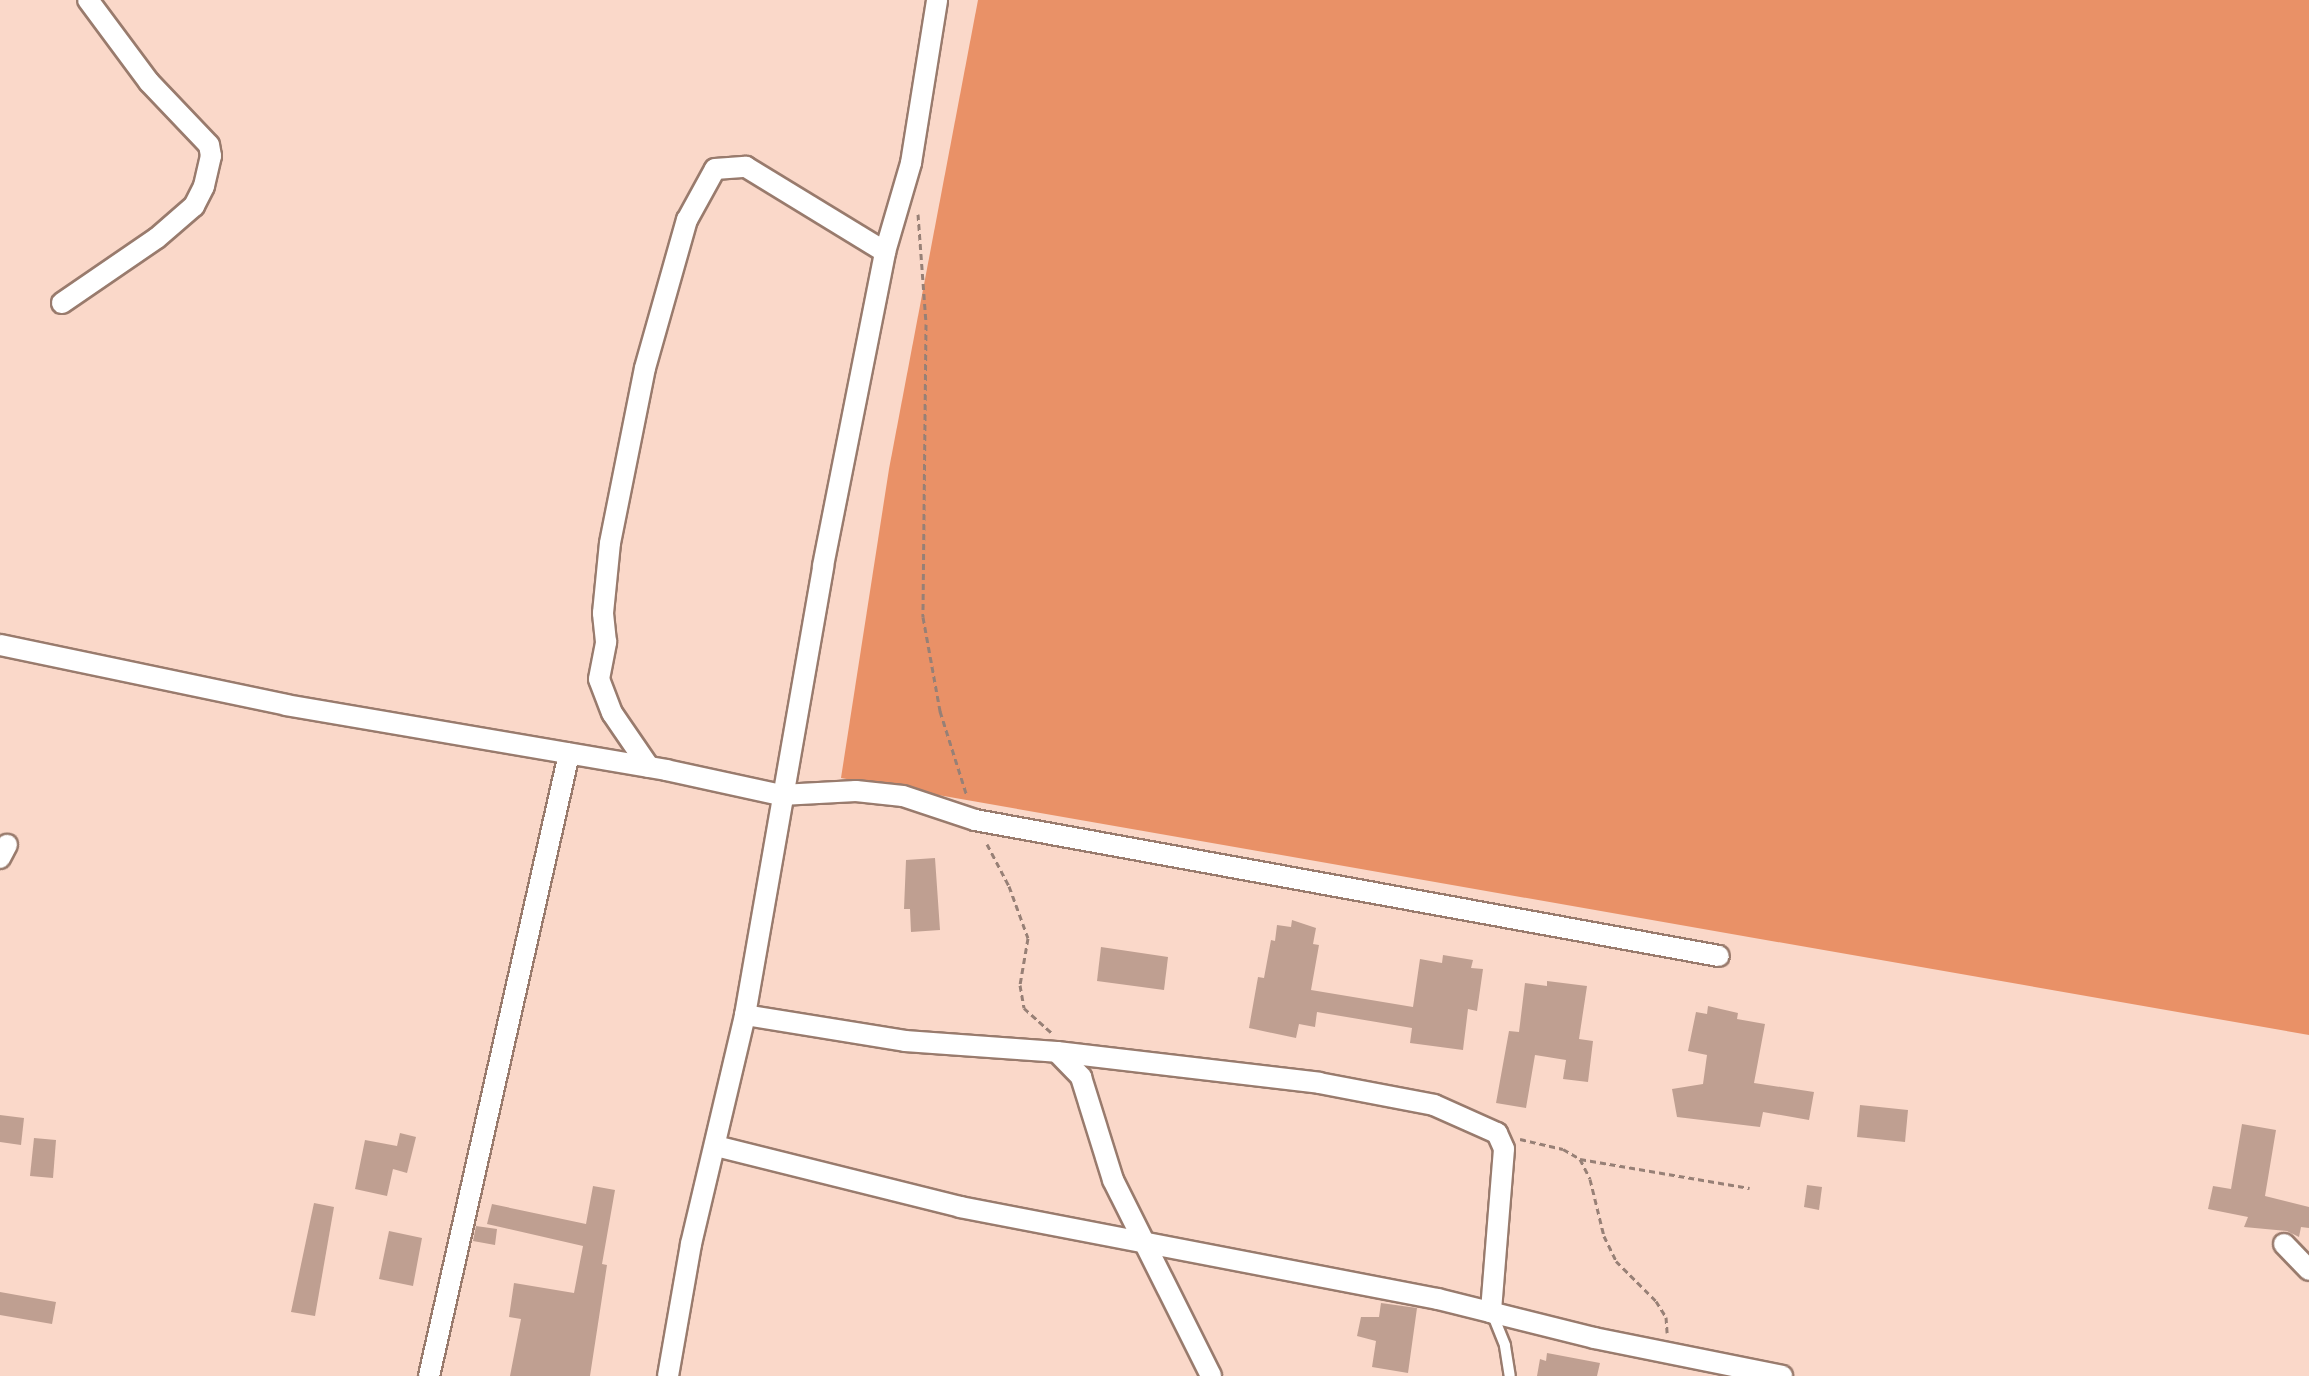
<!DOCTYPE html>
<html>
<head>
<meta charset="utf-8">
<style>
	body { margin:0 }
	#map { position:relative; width:2309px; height:1376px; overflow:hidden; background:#fad8c9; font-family:"Roboto Serif",serif }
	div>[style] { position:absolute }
	.forest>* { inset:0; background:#e99167 }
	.building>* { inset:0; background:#bf9f91 }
	.path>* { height:3px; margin-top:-1.5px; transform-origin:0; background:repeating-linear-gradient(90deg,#978076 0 6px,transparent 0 10px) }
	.roads { filter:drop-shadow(2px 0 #997b6d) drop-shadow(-2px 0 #997b6d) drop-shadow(0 2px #997b6d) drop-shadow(0 -2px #997b6d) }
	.service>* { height:10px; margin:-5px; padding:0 5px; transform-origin:5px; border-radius:5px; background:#fff }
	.minor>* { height:20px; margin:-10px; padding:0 10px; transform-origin:10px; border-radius:10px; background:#fff }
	span { translate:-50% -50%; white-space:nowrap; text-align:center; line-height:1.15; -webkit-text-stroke:6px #fad8c9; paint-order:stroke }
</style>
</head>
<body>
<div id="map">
	<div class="forest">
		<div style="clip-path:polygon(978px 0,2309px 0,2309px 1035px,841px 778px,889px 469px)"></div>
	</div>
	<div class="building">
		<div style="clip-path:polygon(935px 858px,940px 930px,911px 932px,910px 909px,904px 909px,906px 860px)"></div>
		<div style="clip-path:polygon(1292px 920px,1316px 928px,1313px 944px,1319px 945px,1311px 990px,1413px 1007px,1420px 959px,1442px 963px,1443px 955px,1473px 960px,1471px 968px,1483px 969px,1477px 1011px,1468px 1009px,1463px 1050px,1410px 1043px,1412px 1028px,1317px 1012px,1315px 1027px,1299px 1024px,1296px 1038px,1249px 1028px,1258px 977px,1264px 978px,1271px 940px,1275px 941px,1277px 925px,1291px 927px)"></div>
		<div style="clip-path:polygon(1101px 947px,1168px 957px,1164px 990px,1097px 981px)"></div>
		<div style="clip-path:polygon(1547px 981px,1587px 986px,1579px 1039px,1593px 1041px,1588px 1082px,1563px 1079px,1566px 1060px,1535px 1055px,1526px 1108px,1496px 1103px,1509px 1031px,1519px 1032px,1525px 983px,1547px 986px)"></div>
		<div style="clip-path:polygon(1708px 1006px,1738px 1013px,1737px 1019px,1765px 1024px,1754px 1083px,1814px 1092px,1809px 1120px,1763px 1112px,1760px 1127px,1677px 1117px,1672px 1089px,1703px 1084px,1707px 1055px,1688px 1051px,1696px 1012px,1707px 1014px)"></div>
		<div style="clip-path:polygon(1860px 1105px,1908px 1110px,1905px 1142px,1857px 1137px)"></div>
		<div style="clip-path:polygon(0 1115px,24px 1118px,21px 1145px,0 1142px)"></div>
		<div style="clip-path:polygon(2242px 1124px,2276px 1130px,2265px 1196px,2309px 1207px,2309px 1228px,2301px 1227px,2299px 1237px,2287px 1231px,2244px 1227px,2248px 1217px,2208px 1209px,2213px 1186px,2231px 1189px)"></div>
		<div style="clip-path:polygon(400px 1133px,416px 1137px,407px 1173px,393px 1169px,387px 1196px,355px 1189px,365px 1140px,397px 1146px)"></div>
		<div style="clip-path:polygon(34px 1138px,56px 1140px,53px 1178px,30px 1176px)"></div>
		<div style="clip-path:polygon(1807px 1185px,1822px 1187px,1819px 1210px,1804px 1207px)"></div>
		<div style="clip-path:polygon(593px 1186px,615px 1190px,602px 1264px,607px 1265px,590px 1376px,510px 1376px,521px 1319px,509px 1317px,514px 1283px,574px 1293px,583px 1246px,487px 1224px,492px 1204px,586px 1224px)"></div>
		<div style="clip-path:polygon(314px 1203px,334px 1207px,315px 1316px,291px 1312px)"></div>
		<div style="clip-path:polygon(476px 1226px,497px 1229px,495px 1245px,473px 1241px)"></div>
		<div style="clip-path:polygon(389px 1231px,422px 1238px,413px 1286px,379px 1279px)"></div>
		<div style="clip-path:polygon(0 1292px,56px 1302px,52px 1324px,0 1315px)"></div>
		<div style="clip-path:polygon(1381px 1303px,1417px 1308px,1408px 1373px,1372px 1367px,1376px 1341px,1357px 1336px,1361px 1317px,1379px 1317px)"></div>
		<div style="clip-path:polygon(1547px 1353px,1600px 1363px,1597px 1376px,1537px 1376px,1540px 1359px,1546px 1361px)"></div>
	</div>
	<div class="path">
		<div style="left:918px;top:214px;width:110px;rotate:85.8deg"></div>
		<div style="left:926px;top:324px;width:293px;rotate:90.6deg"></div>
		<div style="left:923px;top:617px;width:96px;rotate:79.7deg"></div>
		<div style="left:940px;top:711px;width:89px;rotate:72.4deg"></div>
		<div style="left:987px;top:844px;width:47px;rotate:62.4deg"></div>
		<div style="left:1009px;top:886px;width:55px;rotate:69.9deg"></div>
		<div style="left:1028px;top:938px;width:48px;rotate:99.7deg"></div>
		<div style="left:1020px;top:985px;width:23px;rotate:80deg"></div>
		<div style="left:1024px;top:1008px;width:38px;rotate:42deg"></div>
		<div style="left:1520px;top:1139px;width:44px;rotate:13.1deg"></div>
		<div style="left:1563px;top:1149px;width:20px;rotate:30deg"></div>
		<div style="left:1580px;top:1159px;width:22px;rotate:63deg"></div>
		<div style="left:1590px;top:1179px;width:59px;rotate:76.2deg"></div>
		<div style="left:1604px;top:1236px;width:28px;rotate:64deg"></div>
		<div style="left:1616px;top:1261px;width:57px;rotate:45deg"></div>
		<div style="left:1656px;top:1301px;width:19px;rotate:58deg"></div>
		<div style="left:1666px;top:1317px;width:16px;rotate:86deg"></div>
		<div style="left:1580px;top:1159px;width:172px;rotate:9.7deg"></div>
	</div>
	<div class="roads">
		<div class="service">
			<div style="left:1492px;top:1313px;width:35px;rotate:68deg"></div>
			<div style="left:1505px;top:1346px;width:30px;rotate:81deg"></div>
		</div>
		<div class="minor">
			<div style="left:62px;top:303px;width:115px;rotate:-34.4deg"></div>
			<div style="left:157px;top:238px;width:49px;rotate:-40.9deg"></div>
			<div style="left:194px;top:206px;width:22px;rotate:-63deg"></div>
			<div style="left:204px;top:186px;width:31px;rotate:-77deg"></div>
			<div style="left:211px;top:156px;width:11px;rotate:-100deg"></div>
			<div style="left:209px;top:145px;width:87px;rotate:-133.6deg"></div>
			<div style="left:149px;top:82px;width:102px;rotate:-126.6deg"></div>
			<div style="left:0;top:645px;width:292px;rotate:11.8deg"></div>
			<div style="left:286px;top:705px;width:386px;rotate:9.7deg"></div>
			<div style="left:666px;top:770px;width:118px;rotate:12.3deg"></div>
			<div style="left:781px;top:795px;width:75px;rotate:-3.1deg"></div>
			<div style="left:856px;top:791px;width:47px;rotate:6.1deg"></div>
			<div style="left:903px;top:796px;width:76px;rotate:18.4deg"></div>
			<div style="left:975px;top:820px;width:756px;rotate:10.36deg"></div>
			<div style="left:649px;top:767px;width:65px;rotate:-124.4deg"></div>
			<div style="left:612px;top:713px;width:36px;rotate:-111deg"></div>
			<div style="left:599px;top:679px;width:38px;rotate:-79deg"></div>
			<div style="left:606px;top:642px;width:29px;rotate:-96deg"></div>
			<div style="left:603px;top:613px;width:70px;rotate:-84.3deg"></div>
			<div style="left:610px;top:543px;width:178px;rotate:-78.7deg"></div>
			<div style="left:645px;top:368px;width:154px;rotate:-74.2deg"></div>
			<div style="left:687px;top:220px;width:58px;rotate:-61.2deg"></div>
			<div style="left:715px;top:169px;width:31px;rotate:-4deg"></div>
			<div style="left:746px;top:167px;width:163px;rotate:31.4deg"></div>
			<div style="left:0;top:858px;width:15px;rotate:-62deg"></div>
			<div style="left:745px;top:1015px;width:162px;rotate:9.2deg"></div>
			<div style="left:905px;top:1041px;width:152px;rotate:4.1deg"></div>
			<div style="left:1057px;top:1052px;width:264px;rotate:6.7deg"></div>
			<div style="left:1319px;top:1083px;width:117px;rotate:10.8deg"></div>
			<div style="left:1434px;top:1105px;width:69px;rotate:24deg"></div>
			<div style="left:1497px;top:1133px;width:17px;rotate:66deg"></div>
			<div style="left:1504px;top:1149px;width:164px;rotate:94.6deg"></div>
			<div style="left:1057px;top:1052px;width:35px;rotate:46deg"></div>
			<div style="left:1081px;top:1077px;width:108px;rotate:72.7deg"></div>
			<div style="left:1113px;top:1180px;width:219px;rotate:63.4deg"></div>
			<div style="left:716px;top:1146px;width:252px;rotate:14deg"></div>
			<div style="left:960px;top:1207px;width:487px;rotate:10.9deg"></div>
			<div style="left:1438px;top:1299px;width:161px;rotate:14deg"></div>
			<div style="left:1594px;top:1338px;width:192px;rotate:11.4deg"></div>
			<div style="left:2284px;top:1244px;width:36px;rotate:46deg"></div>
			<div style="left:429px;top:1376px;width:638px;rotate:-77.32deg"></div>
			<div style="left:668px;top:1376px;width:134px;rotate:-80.1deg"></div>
			<div style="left:691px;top:1244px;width:235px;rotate:-76.7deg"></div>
			<div style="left:745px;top:1015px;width:456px;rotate:-80.1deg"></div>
			<div style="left:823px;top:566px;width:320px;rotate:-78.8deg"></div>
			<div style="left:885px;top:252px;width:93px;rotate:-73.7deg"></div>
			<div style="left:911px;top:163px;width:165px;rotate:-80.9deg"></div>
		</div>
	</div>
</div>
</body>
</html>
